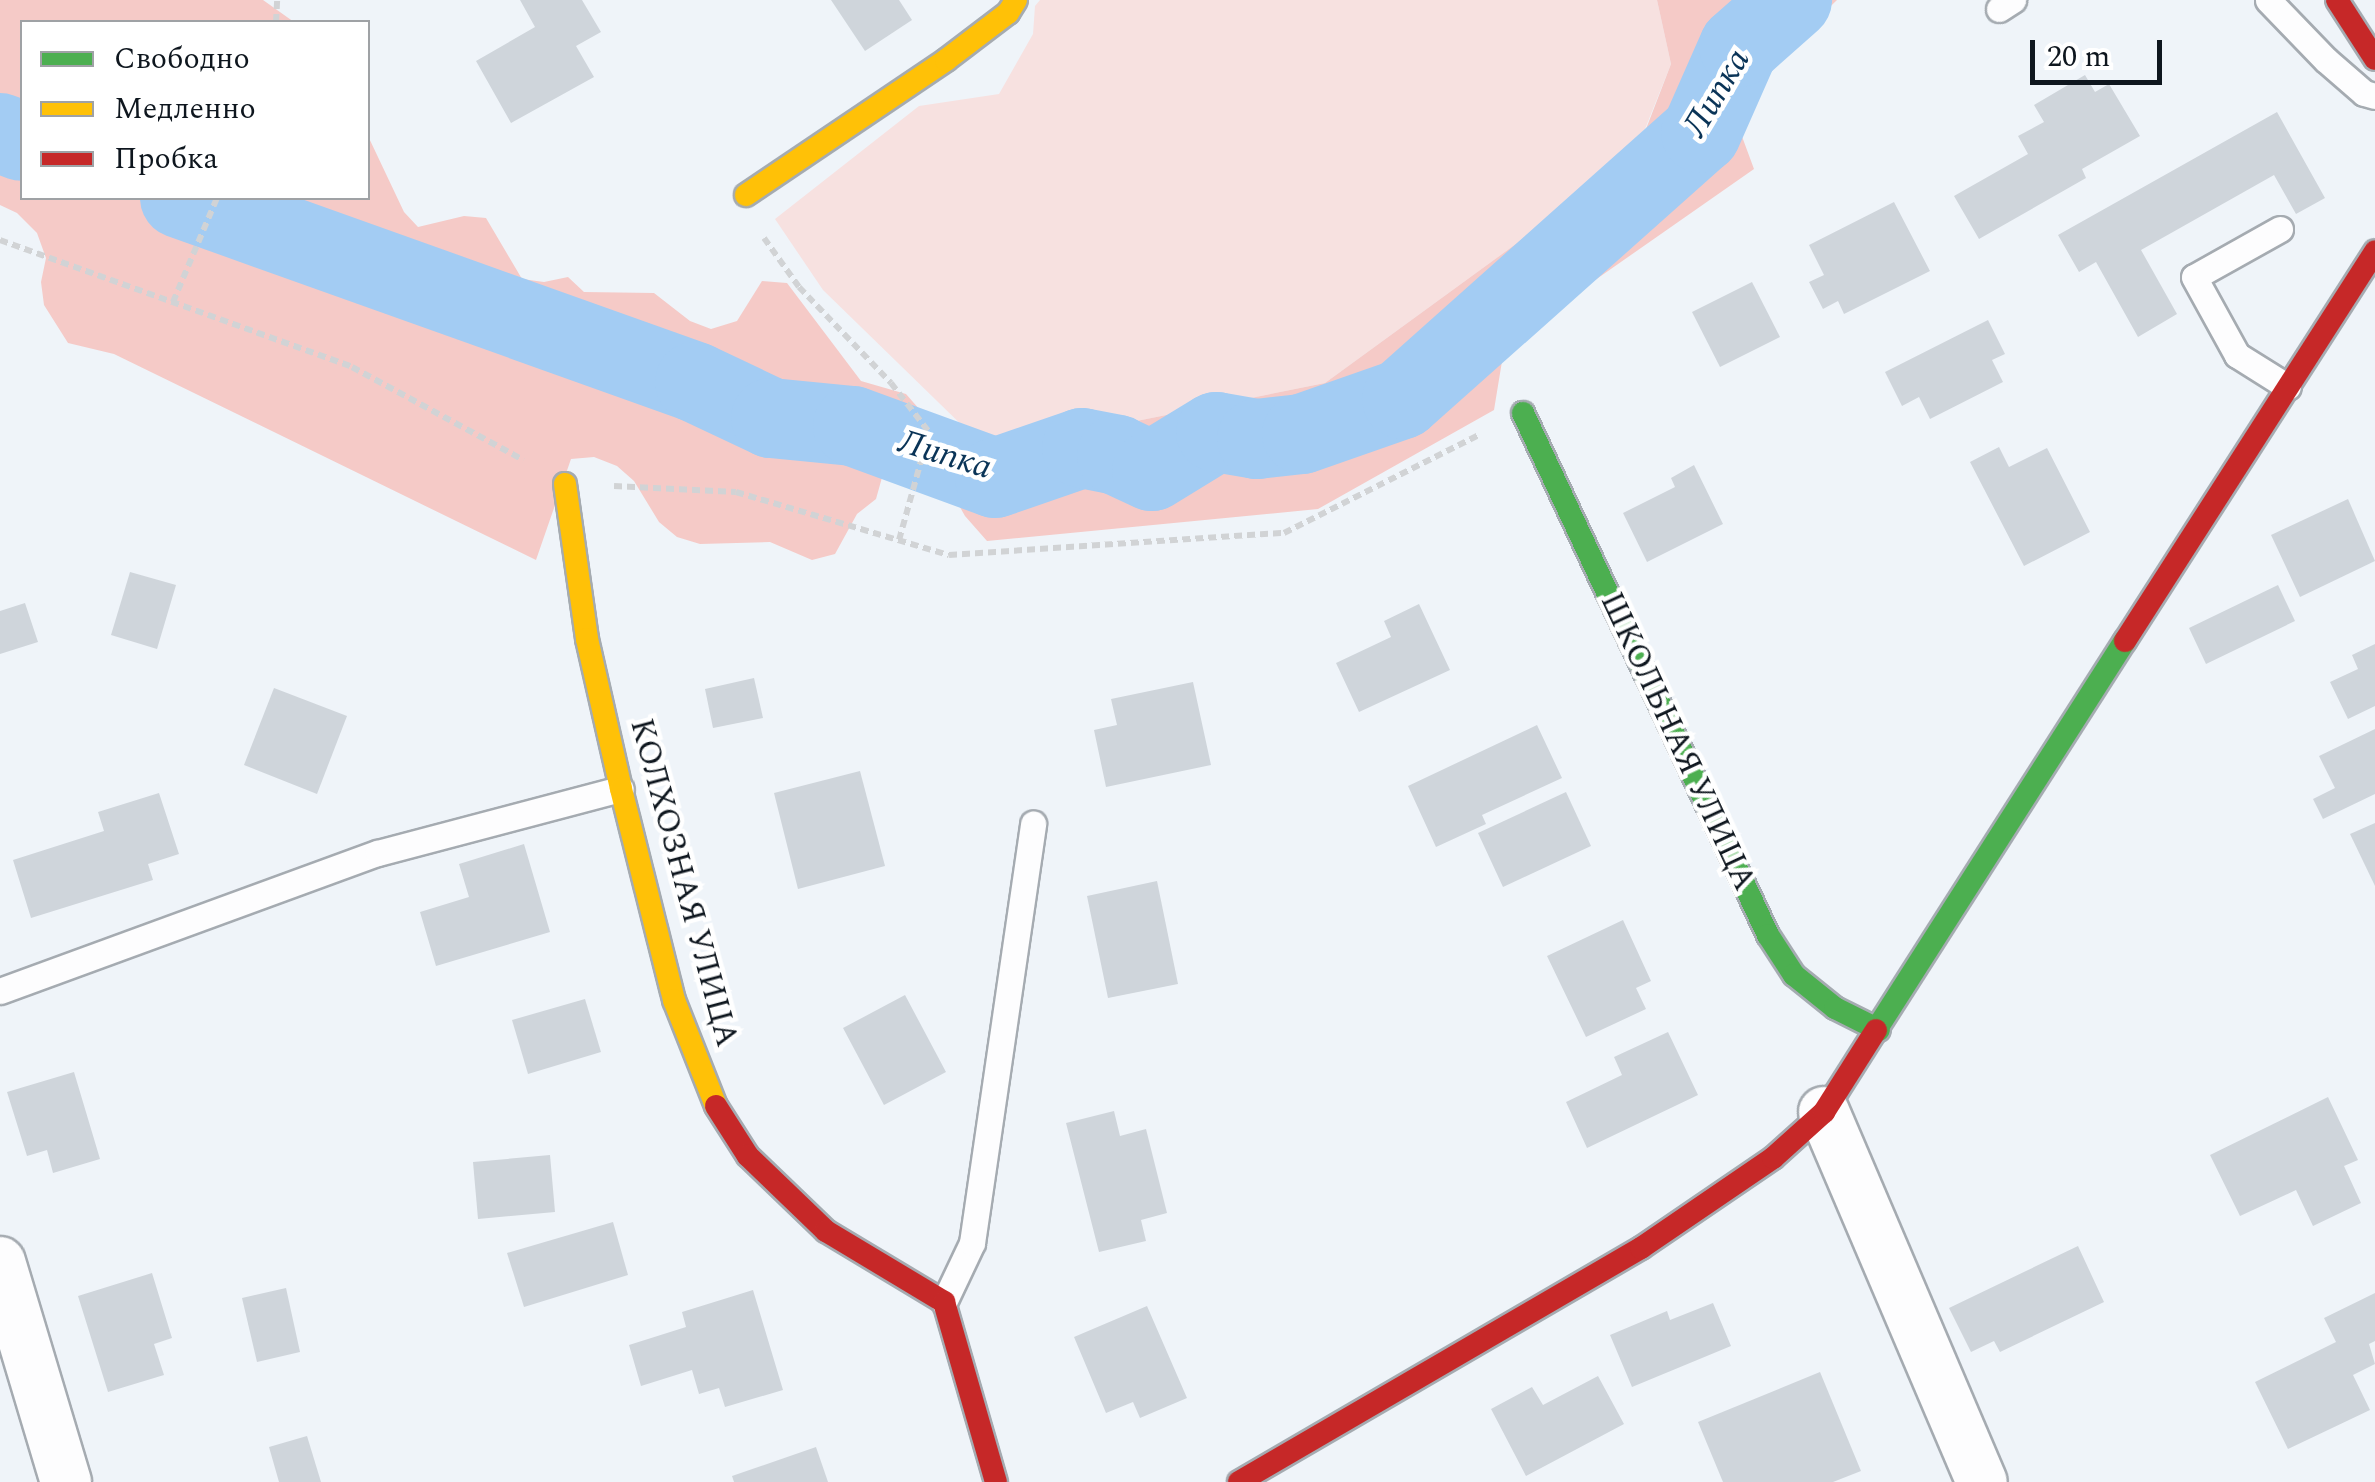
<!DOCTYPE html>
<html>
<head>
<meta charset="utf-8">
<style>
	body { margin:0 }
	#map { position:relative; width:2375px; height:1482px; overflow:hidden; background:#eff4f9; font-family:Spectral,serif }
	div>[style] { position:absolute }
	.green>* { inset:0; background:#f7e1e0 }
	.forest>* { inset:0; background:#f5cac7 }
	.river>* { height:80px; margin:-40px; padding:0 40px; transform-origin:40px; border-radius:40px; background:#a3ccf3 }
	.building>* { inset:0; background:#cfd5db }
	.path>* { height:6px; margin-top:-3px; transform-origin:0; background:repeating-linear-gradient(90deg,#d1d3d5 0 8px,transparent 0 13px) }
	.roads { filter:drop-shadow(2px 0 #a5abb1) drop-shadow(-2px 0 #a5abb1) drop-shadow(0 2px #a5abb1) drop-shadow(0 -2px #a5abb1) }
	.lane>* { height:25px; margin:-12.5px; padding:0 12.5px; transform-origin:12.5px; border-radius:12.5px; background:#fdfdfe }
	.street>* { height:50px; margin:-25px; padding:0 25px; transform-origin:25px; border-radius:25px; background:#fdfdfe }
	.fast>* { height:22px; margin:-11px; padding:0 11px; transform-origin:11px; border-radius:11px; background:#4caf50 }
	.slow>* { height:22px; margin:-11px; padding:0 11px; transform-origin:11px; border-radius:11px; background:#ffc107 }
	.jam>* { height:22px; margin:-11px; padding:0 11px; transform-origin:11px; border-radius:11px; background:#c62828 }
	span { translate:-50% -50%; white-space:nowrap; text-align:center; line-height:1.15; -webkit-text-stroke:9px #fff; paint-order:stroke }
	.street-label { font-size:32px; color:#0e161e }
	.water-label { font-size:35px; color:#0a3457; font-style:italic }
	.legend { position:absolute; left:20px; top:20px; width:350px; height:180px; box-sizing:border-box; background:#fff; border:2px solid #9fa2a5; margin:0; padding:12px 18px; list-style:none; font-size:30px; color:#0e161e }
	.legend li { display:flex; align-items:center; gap:20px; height:50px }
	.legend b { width:50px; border:2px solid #9fa2a5 }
	.scale { position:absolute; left:2030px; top:40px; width:132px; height:45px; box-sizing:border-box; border:5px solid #0e161e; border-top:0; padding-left:12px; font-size:30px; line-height:35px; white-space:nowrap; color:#0e161e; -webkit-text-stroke:8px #fff; paint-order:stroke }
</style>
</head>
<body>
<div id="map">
	<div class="green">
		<div style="clip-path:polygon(1040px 0,1657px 0,1671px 64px,1645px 129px,1546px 222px,1325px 383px,1042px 440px,975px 438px,823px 290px,775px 219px,919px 106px,999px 94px,1033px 34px,1035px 6px)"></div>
	</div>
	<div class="forest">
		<div style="clip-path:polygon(0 0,263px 0,294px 22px,22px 22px,22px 198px,368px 198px,368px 136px,404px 212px,418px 227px,464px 216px,486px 218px,522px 279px,544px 282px,568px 277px,584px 292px,654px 293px,690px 321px,711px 329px,737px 321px,762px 281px,787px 283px,861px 381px,906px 394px,920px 410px,922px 432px,912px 452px,888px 456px,876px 499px,857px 514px,835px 554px,812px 560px,770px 542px,700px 544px,677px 537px,659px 522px,634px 481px,617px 466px,594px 457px,571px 459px,536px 560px,114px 354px,68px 343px,44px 305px,41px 282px,46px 258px,37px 233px,17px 213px,0 205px)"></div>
		<div style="clip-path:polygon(1657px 0,1837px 0,1730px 104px,1754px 169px,1505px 343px,1494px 410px,1318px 509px,987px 541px,965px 516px,948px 486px,975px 438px,1042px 440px,1325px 383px,1546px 222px,1646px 129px,1671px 64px)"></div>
	</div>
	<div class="river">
		<div style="left:0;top:133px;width:23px;rotate:20deg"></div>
		<div style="left:180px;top:198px;width:547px;rotate:19.66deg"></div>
		<div style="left:695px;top:382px;width:84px;rotate:25.3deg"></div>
		<div style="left:771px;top:418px;width:82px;rotate:5.6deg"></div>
		<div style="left:853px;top:426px;width:151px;rotate:20.1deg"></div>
		<div style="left:995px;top:478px;width:92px;rotate:-19deg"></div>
		<div style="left:1082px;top:448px;width:36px;rotate:11deg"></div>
		<div style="left:1117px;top:455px;width:38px;rotate:25deg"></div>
		<div style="left:1152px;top:471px;width:75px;rotate:-31.4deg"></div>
		<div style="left:1216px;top:432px;width:42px;rotate:9.7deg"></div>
		<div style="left:1257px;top:439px;width:45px;rotate:-6.3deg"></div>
		<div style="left:1302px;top:434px;width:106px;rotate:-19.3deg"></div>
		<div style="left:1402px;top:399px;width:400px;rotate:-41.7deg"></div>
		<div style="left:1701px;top:133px;width:94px;rotate:-66.2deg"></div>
		<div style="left:1739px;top:47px;width:71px;rotate:-41.6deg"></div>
	</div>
	<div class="building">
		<div style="clip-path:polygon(520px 0,582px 0,601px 32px,576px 46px,594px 77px,511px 123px,476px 61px,535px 27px)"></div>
		<div style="clip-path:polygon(831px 0,899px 0,912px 20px,865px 51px)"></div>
		<div style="clip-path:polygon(2085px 75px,2095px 92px,2109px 84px,2140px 136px,2082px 169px,2086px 178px,1979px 239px,1954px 196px,2028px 154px,2018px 136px,2044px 122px,2034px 105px)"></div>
		<div style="clip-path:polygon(2277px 112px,2325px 198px,2296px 214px,2274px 175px,2141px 250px,2177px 314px,2138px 337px,2096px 262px,2079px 272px,2058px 235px)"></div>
		<div style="clip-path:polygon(1894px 202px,1930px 271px,1844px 314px,1838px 301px,1823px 309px,1809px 282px,1824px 275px,1809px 245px)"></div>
		<div style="clip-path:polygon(1752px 282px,1780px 337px,1720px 367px,1692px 312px)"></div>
		<div style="clip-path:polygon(1988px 320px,2005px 354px,1992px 360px,2003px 382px,1930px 419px,1919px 397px,1902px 406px,1885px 372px)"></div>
		<div style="clip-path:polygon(1999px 447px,2009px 467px,2047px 448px,2090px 532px,2024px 566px,1970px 462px)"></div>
		<div style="clip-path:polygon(1694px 465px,1723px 524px,1647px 562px,1623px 513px,1675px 487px,1671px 478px)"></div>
		<div style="clip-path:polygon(2348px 499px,2375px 561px,2300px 597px,2271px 535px)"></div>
		<div style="clip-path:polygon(130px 572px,176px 585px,157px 649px,111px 635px)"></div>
		<div style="clip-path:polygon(2278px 585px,2295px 621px,2206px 664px,2189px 628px)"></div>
		<div style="clip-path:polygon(25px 603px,38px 642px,0 654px,0 611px)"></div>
		<div style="clip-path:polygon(1419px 604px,1450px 670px,1359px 712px,1336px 663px,1391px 637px,1384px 621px)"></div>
		<div style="clip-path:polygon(2375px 644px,2375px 706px,2348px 719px,2330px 682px,2358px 669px,2352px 655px)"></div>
		<div style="clip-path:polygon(754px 678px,763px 718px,713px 728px,705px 689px)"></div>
		<div style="clip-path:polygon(1193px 682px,1211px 765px,1106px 787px,1094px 730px,1117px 725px,1111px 699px)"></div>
		<div style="clip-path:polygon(274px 688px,347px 716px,317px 794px,244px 765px)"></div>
		<div style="clip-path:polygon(1537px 725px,1562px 778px,1482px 815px,1486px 824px,1436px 847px,1408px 786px)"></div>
		<div style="clip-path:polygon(2375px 729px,2375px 794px,2323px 819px,2313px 799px,2335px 788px,2319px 756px)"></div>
		<div style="clip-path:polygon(860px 771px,885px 866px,798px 889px,774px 793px)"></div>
		<div style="clip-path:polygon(1566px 792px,1591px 846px,1503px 887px,1478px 833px)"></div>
		<div style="clip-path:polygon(159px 793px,179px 854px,148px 864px,153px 880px,31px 918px,13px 860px,104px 831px,98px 812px)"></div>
		<div style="clip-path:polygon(2375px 823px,2375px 886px,2350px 834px)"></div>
		<div style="clip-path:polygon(524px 844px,550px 932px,436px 966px,420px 912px,469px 897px,459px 864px)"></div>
		<div style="clip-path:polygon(1157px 881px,1178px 984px,1108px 998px,1087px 896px)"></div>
		<div style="clip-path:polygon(1623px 920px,1651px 981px,1636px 988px,1646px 1009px,1586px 1037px,1547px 956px)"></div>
		<div style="clip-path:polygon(905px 995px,946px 1072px,884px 1105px,843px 1028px)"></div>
		<div style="clip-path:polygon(585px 999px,601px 1052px,528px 1074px,512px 1020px)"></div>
		<div style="clip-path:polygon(1668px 1032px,1698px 1095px,1587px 1148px,1566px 1102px,1622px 1075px,1614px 1057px)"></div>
		<div style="clip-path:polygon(74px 1072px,100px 1159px,53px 1173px,47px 1150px,27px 1156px,7px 1092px)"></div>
		<div style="clip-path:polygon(2328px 1097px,2358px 1160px,2344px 1166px,2361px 1203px,2313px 1226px,2296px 1190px,2240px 1216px,2210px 1155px)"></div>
		<div style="clip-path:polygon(1114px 1111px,1120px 1136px,1146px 1129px,1167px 1213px,1141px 1220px,1146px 1241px,1099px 1252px,1066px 1123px)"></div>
		<div style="clip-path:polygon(550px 1155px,555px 1212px,478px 1219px,473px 1162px)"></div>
		<div style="clip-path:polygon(613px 1222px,628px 1275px,524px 1307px,507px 1253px)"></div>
		<div style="clip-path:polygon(2078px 1246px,2104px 1302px,2000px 1352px,1994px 1341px,1971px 1352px,1949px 1308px)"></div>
		<div style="clip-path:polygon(152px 1273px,172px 1338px,154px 1344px,164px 1375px,108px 1392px,78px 1296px)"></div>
		<div style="clip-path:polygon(286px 1288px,300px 1352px,257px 1362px,242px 1298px)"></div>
		<div style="clip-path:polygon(753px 1290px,783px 1390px,725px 1407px,719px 1388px,699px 1394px,692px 1370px,641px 1386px,629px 1345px,686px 1327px,682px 1312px)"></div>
		<div style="clip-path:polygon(2375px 1293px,2375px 1341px,2369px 1344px,2375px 1364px,2353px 1375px,2370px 1410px,2288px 1449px,2255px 1382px,2336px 1342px,2324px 1318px)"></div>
		<div style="clip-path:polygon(1713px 1303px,1731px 1346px,1632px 1387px,1610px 1335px,1667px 1311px,1670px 1320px)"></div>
		<div style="clip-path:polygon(1147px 1306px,1187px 1398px,1140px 1418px,1133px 1402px,1106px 1413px,1074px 1337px)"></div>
		<div style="clip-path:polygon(1820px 1372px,1861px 1471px,1833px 1482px,1723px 1482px,1698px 1422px)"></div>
		<div style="clip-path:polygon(1598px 1376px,1624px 1424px,1526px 1476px,1491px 1409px,1532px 1387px,1543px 1405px)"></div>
		<div style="clip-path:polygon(307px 1436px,321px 1482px,279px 1482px,269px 1447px)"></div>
		<div style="clip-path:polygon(816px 1447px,828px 1482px,734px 1482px,732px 1476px)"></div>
	</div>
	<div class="path">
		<div style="left:276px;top:22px;width:22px;rotate:-87deg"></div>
		<div style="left:764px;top:238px;width:60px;rotate:54.5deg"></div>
		<div style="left:799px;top:287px;width:133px;rotate:46.2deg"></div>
		<div style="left:891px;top:383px;width:62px;rotate:52.2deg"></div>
		<div style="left:929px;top:432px;width:112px;rotate:105.5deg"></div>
		<div style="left:0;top:240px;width:374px;rotate:19.8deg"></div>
		<div style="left:352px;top:367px;width:195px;rotate:28.5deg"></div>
		<div style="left:173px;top:302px;width:113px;rotate:-67.1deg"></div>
		<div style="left:614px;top:486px;width:122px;rotate:2.8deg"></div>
		<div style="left:736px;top:492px;width:222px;rotate:16.5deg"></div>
		<div style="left:949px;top:555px;width:336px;rotate:-3.8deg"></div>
		<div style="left:1284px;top:533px;width:218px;rotate:-26.7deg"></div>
	</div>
	<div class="roads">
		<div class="lane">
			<div style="left:2268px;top:0;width:83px;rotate:46deg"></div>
			<div style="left:2326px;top:60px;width:50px;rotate:41deg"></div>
			<div style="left:2364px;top:93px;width:11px;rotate:15deg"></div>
			<div style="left:1999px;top:9px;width:17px;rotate:-33deg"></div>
			<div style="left:2280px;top:229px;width:98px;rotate:150.8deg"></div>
			<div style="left:2194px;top:277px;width:89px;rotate:61.1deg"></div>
			<div style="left:2237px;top:355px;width:60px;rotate:32.1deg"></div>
			<div style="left:0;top:991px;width:402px;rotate:-20.1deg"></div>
			<div style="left:378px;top:853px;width:251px;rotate:-14.8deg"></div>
			<div style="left:944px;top:1302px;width:65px;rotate:-64.6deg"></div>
			<div style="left:972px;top:1243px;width:424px;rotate:-81.7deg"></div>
		</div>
		<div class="street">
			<div style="left:1824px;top:1112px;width:402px;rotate:66.9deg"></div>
			<div style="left:0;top:1262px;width:230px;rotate:73.3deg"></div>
		</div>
		<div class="fast">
			<div style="left:1523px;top:413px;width:577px;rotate:64.86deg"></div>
			<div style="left:1768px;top:935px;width:48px;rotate:57deg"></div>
			<div style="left:1794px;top:975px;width:53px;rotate:38.8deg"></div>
			<div style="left:1835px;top:1008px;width:49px;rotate:26.6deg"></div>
			<div style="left:1876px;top:1030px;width:462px;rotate:-57.4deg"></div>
		</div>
		<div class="slow">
			<div style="left:746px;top:195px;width:241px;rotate:-34deg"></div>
			<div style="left:946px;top:60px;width:78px;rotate:-37.2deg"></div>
			<div style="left:1008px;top:13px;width:15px;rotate:-58deg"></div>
			<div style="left:565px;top:484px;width:157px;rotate:81.9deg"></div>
			<div style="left:587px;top:639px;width:154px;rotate:77.2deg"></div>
			<div style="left:621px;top:789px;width:218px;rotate:75.9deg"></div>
			<div style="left:674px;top:1000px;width:114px;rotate:68.4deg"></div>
		</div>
		<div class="jam">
			<div style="left:2337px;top:0;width:70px;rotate:57.2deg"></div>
			<div style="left:2125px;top:641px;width:463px;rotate:-57.3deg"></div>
			<div style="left:716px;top:1106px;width:59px;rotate:57.4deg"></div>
			<div style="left:748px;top:1156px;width:108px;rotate:43.9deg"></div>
			<div style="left:826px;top:1231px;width:138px;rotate:31deg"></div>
			<div style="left:944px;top:1302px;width:187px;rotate:73.9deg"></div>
			<div style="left:1239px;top:1482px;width:465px;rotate:-30.2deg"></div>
			<div style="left:1641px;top:1248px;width:160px;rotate:-34.3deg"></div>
			<div style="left:1773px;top:1158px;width:69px;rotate:-42deg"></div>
			<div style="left:1824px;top:1112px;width:97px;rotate:-57.6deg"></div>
		</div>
	</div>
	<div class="street-label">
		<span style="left:1677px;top:742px;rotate:65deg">ШКОЛЬНАЯ УЛИЦА</span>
		<span style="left:683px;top:883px;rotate:75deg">КОЛХОЗНАЯ УЛИЦА</span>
	</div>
	<div class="water-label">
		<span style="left:1717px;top:93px;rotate:-59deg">Липка</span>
		<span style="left:945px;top:455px;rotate:17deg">Липка</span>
	</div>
	<ul class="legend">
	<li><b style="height:12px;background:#4caf50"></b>Свободно</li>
	<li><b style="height:12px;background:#ffc107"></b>Медленно</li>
	<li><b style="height:12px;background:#c62828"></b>Пробка</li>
	</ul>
	<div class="scale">20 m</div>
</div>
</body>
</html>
